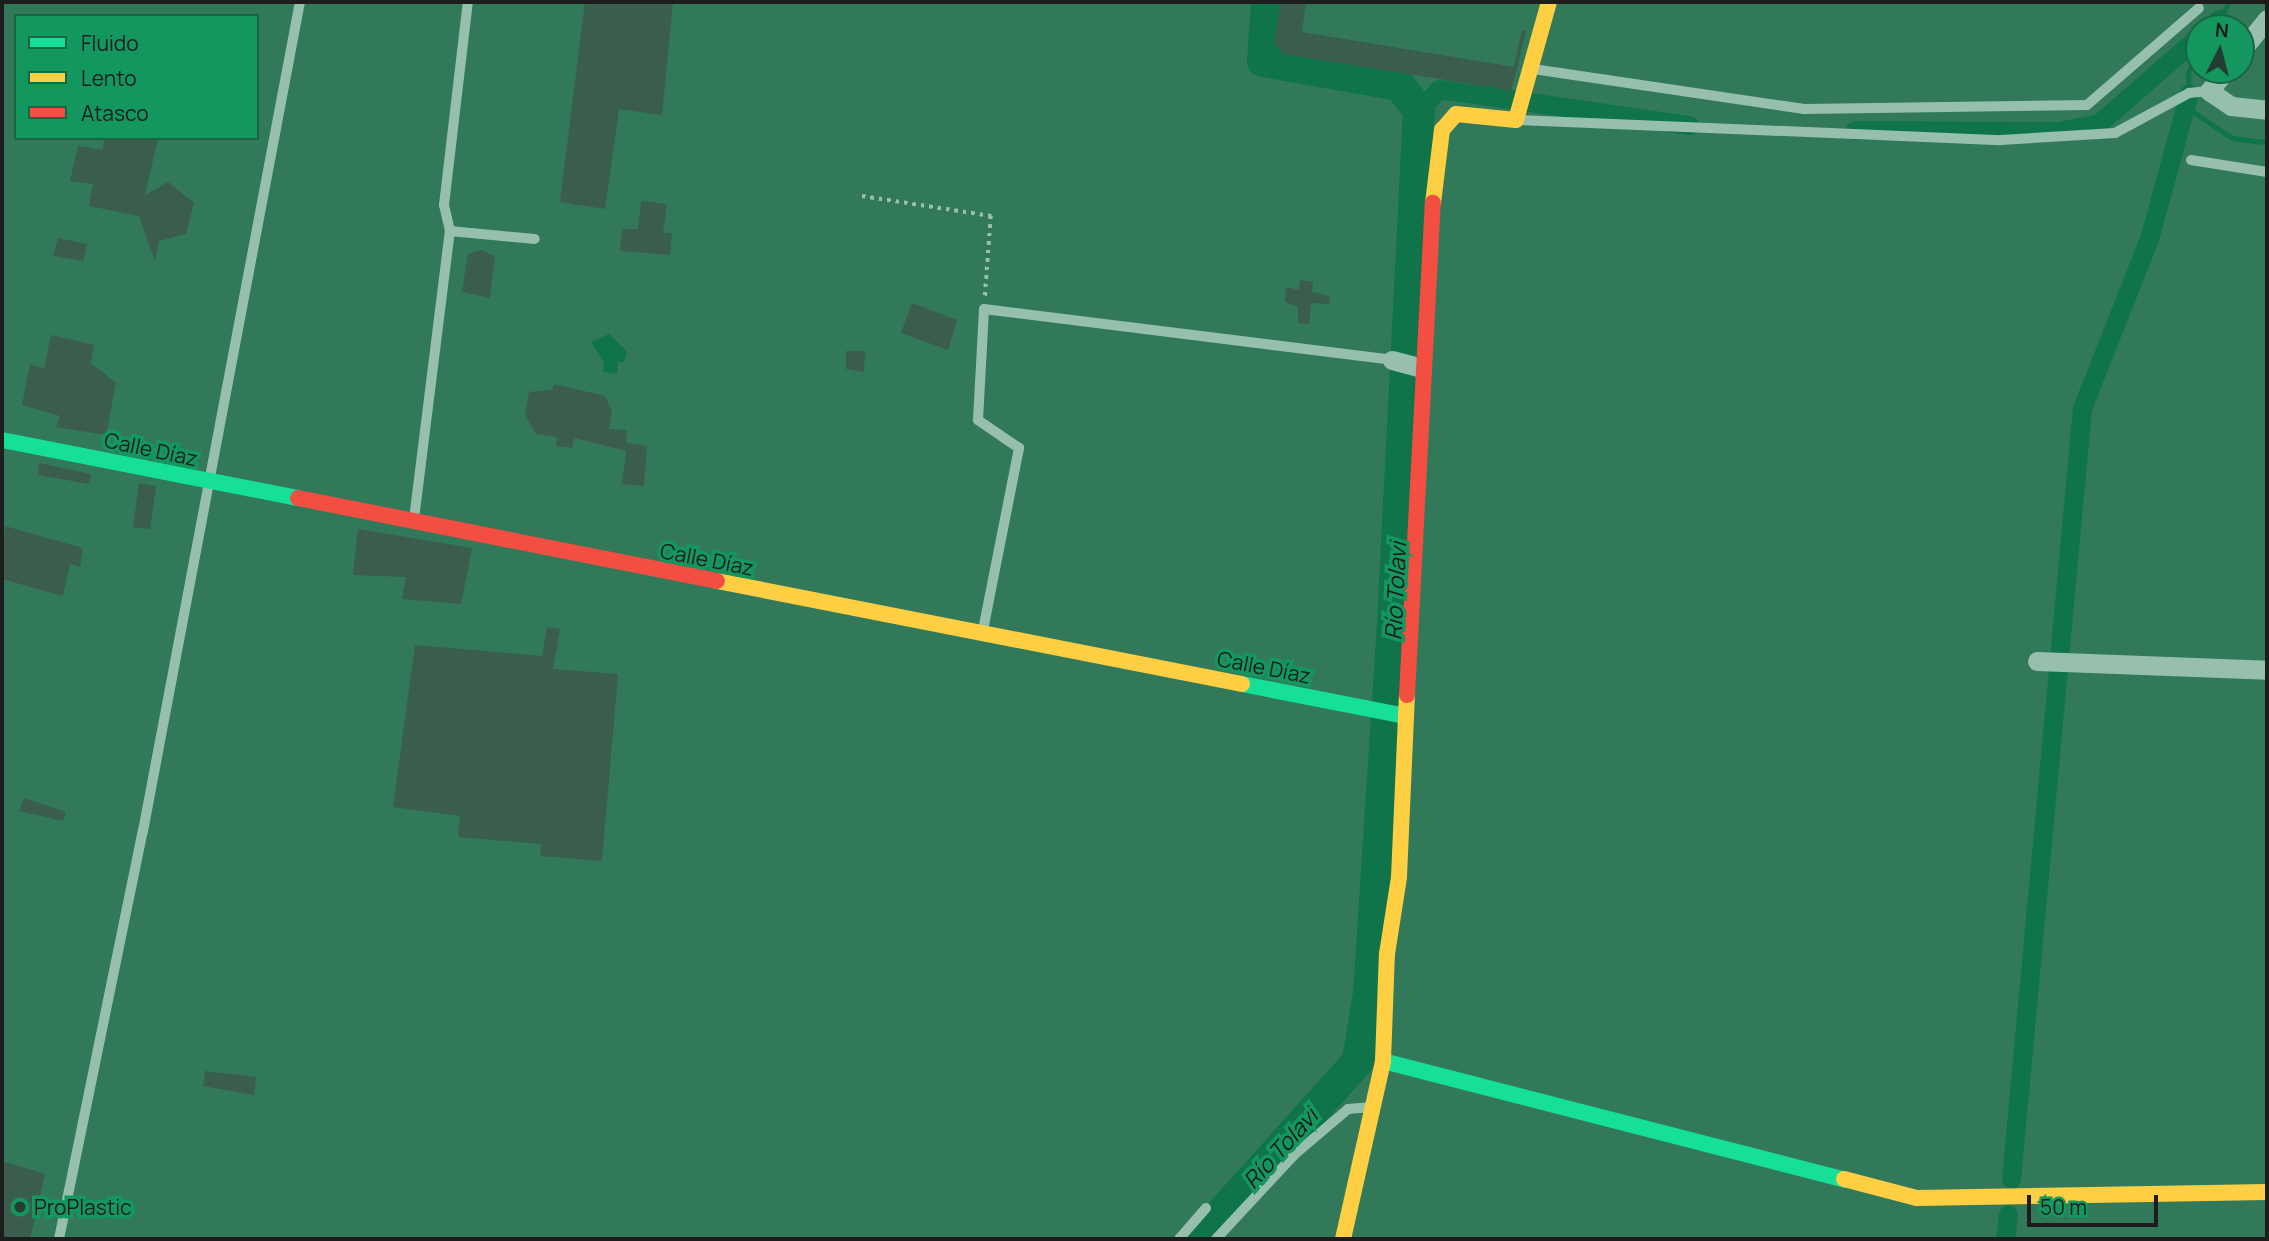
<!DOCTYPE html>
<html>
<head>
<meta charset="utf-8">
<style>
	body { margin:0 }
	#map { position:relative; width:2269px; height:1241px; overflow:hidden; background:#32795a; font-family:Manrope,sans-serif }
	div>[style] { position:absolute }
	.water>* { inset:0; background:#0f7449 }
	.stream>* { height:5px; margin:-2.5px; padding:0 2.5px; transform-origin:2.5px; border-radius:2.5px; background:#0f7449 }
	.canal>* { height:19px; margin:-9.5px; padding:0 9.5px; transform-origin:9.5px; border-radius:9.5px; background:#0f7449 }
	.river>* { height:32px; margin:-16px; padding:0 16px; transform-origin:16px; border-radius:16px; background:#0f7449 }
	.building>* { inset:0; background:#3a5d4d }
	.path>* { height:3.5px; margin-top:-1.75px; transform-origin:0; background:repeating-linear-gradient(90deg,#97bfad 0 3.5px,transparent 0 8.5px) }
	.lane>* { height:10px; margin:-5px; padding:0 5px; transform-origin:5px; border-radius:5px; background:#97bfad }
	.street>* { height:19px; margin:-9.5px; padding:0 9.5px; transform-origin:9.5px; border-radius:9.5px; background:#97bfad }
	.fast>* { height:16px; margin:-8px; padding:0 8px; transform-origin:8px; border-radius:8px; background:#16e098 }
	.slow>* { height:16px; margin:-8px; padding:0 8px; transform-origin:8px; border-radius:8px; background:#ffcf43 }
	.jam>* { height:16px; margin:-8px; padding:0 8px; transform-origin:8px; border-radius:8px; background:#f24e42 }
	.dots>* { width:19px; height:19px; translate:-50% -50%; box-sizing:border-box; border:4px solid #14975e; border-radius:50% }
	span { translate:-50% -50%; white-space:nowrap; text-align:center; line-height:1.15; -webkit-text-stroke:7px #14975e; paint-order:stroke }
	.street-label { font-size:21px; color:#1d1d1d }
	.poi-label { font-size:21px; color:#1d1d1d }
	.left { translate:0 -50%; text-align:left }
	.water-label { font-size:23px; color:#191d1b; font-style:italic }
	.frame { position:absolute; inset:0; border:4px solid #1d1d1d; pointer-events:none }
	.legend { position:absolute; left:14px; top:14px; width:245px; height:126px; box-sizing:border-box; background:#14975e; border:2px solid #186644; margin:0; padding:9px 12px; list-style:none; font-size:21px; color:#1d1d1d }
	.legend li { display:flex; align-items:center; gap:14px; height:35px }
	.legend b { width:35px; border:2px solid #186644 }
	.north { position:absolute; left:2185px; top:14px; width:70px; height:70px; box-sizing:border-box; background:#14975e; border:2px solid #186644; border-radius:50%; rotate:6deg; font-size:19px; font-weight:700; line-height:28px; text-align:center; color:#1d1d1d }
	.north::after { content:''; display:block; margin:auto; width:24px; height:32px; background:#243d32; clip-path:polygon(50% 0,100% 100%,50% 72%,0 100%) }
	.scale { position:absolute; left:2027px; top:1195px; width:131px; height:32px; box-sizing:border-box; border:4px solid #1d1d1d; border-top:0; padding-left:9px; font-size:21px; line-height:24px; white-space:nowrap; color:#1d1d1d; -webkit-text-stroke:5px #14975e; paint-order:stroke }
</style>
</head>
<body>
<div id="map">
	<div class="water">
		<div style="clip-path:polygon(609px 334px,627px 351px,624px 362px,618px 362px,617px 374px,603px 372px,604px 363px,591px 342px)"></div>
	</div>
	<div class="stream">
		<div style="left:2214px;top:28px;width:30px;rotate:-60deg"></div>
		<div style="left:2199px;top:53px;width:23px;rotate:119deg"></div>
		<div style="left:2188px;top:73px;width:36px;rotate:88deg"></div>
		<div style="left:2189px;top:109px;width:52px;rotate:34deg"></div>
		<div style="left:2232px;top:138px;width:35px;rotate:7deg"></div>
	</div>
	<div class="canal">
		<div style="left:2208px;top:28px;width:14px;rotate:-39deg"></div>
		<div style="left:1419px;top:110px;width:29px;rotate:-46deg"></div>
		<div style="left:1439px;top:89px;width:253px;rotate:8.2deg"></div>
		<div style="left:1855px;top:130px;width:203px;rotate:0.3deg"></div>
		<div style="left:2058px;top:131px;width:42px;rotate:-11deg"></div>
		<div style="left:2099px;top:123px;width:133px;rotate:-41deg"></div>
		<div style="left:2011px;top:1179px;width:774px;rotate:-84.74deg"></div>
		<div style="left:2082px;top:408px;width:182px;rotate:-68.4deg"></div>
		<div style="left:2149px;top:239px;width:151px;rotate:-74.7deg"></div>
		<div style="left:2005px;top:1239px;width:25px;rotate:-83deg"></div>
	</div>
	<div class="river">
		<div style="left:1198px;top:1239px;width:239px;rotate:-48deg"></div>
		<div style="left:1358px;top:1061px;width:68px;rotate:-80.7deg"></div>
		<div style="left:1369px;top:994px;width:372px;rotate:-86.3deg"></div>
		<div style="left:1393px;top:623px;width:514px;rotate:-87.1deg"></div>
		<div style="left:1419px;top:110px;width:32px;rotate:-129deg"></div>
		<div style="left:1399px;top:85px;width:138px;rotate:-170deg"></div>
		<div style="left:1263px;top:61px;width:59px;rotate:-86.1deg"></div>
	</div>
	<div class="building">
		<div style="clip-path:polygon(585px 2px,673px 2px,662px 115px,619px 109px,605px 209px,560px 202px)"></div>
		<div style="clip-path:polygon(1281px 2px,1306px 2px,1302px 32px,1514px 67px,1522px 30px,1526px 31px,1512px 88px,1507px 100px,1509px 90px,1283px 54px,1274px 42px)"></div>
		<div style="clip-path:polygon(104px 138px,158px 138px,145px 195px,168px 182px,194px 203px,186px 234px,159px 241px,155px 262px,139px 216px,89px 206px,93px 184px,70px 181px,78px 146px,103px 150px)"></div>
		<div style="clip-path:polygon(641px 201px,667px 204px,663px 233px,672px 233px,670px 255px,620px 251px,622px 229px,638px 229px)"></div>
		<div style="clip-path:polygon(58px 238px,87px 244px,83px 261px,53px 256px)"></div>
		<div style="clip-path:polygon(481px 250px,495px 256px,490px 298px,462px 292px,468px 254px)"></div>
		<div style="clip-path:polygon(1300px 280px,1313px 282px,1312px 292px,1330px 296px,1329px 304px,1311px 303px,1309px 324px,1298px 323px,1298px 307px,1285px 302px,1286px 287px,1299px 290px)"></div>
		<div style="clip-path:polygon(912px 303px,957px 320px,948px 350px,901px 333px)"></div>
		<div style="clip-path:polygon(51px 335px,94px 345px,91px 363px,116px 383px,106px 435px,56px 427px,60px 416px,22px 405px,30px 364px,44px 369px)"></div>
		<div style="clip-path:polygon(846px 351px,865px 351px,864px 372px,846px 369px)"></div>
		<div style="clip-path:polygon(554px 384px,605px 396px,612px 412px,609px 429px,627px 430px,626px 451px,574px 438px,572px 448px,556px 446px,557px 437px,536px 434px,525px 415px,529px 392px,552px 390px)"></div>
		<div style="clip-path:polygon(627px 443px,647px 446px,644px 486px,622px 484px)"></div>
		<div style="clip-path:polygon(39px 463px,91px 474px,89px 484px,38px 475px)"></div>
		<div style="clip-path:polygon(139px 483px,156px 486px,150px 529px,133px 527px)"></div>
		<div style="clip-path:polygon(5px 526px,83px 548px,80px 567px,70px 564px,63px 596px,2px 579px)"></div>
		<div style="clip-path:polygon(358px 529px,472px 548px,461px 604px,402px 599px,406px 577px,353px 575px)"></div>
		<div style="clip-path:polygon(547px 627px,560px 629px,553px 669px,618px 674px,602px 861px,540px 856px,541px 844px,458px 837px,460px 816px,393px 807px,415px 645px,542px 656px)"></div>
		<div style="clip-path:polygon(24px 798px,66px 812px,63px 821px,19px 811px)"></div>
		<div style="clip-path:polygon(205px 1071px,256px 1077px,254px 1095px,203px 1086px)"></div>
		<div style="clip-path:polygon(2px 1161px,45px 1174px,30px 1239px,2px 1239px)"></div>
	</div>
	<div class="path">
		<div style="left:862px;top:196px;width:131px;rotate:8.8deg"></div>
		<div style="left:991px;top:216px;width:81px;rotate:94.2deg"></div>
	</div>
	<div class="lane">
		<div style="left:1533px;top:69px;width:274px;rotate:8.4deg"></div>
		<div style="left:1804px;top:109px;width:283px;rotate:-0.8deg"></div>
		<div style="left:2087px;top:105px;width:148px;rotate:-40.9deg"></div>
		<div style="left:1520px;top:120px;width:481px;rotate:2.4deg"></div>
		<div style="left:2001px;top:140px;width:114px;rotate:-3.5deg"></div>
		<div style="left:2115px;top:133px;width:84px;rotate:-28.4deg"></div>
		<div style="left:2189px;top:93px;width:20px;rotate:-6deg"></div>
		<div style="left:2191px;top:160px;width:77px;rotate:9deg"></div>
		<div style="left:450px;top:231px;width:85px;rotate:5.4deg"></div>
		<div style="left:414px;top:519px;width:290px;rotate:-82.9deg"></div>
		<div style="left:450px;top:231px;width:27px;rotate:-103deg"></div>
		<div style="left:444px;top:205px;width:204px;rotate:-83.3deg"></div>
		<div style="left:983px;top:630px;width:186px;rotate:-78.8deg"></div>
		<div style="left:1019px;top:448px;width:50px;rotate:-145.7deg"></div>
		<div style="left:978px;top:420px;width:111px;rotate:-86.9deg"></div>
		<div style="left:984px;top:309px;width:411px;rotate:7.1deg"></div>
		<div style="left:59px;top:1239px;width:417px;rotate:-78.4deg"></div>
		<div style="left:143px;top:831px;width:844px;rotate:-79.28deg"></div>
		<div style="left:1179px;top:1239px;width:41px;rotate:-48.9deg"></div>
		<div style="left:1216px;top:1239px;width:115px;rotate:-47.1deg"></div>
		<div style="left:1294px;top:1155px;width:71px;rotate:-40.4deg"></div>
		<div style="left:1348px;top:1109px;width:24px;rotate:-5deg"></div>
	</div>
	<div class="street">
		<div style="left:2241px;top:51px;width:41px;rotate:-50.9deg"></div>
		<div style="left:2226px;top:70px;width:27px;rotate:129deg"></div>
		<div style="left:2209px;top:91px;width:27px;rotate:34deg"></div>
		<div style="left:2231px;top:106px;width:36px;rotate:6deg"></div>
		<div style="left:1392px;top:360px;width:31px;rotate:15deg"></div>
		<div style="left:2037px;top:661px;width:230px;rotate:2.2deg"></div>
	</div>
	<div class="fast">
		<div style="left:2px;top:440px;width:302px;rotate:11.1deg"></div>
		<div style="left:1242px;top:684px;width:166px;rotate:11.1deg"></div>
		<div style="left:1383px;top:1061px;width:476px;rotate:14.4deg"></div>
	</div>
	<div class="slow">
		<div style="left:1433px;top:203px;width:74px;rotate:-83deg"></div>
		<div style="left:1442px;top:130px;width:21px;rotate:-49deg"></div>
		<div style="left:1456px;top:114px;width:60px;rotate:5.7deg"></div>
		<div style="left:1516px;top:120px;width:123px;rotate:-74.4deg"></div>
		<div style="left:717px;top:581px;width:535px;rotate:11.1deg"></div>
		<div style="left:1844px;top:1179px;width:75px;rotate:14.6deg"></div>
		<div style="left:1917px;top:1198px;width:350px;rotate:-1deg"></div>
		<div style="left:1343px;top:1239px;width:182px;rotate:-77.3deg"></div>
		<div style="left:1383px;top:1061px;width:107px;rotate:-87.9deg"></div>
		<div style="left:1387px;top:954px;width:78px;rotate:-81.1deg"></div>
		<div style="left:1399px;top:877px;width:182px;rotate:-87.5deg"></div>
	</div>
	<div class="jam">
		<div style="left:298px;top:498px;width:427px;rotate:11.2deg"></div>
		<div style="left:1407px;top:695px;width:493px;rotate:-87deg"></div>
	</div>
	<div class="dots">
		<div style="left:20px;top:1207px;background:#243d32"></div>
	</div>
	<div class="street-label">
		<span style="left:151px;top:449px;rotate:12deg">Calle Díaz</span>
		<span style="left:707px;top:559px;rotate:11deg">Calle Díaz</span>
		<span style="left:1264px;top:667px;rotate:11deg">Calle Díaz</span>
	</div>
	<div class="poi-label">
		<span class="left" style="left:34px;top:1207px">ProPlastic</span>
	</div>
	<div class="water-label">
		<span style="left:1395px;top:591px;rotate:-87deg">Río Tolavi</span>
		<span style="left:1280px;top:1148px;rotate:-48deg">Río Tolavi</span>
	</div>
	<div class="frame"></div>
	<ul class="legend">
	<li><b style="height:9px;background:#16e098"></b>Fluido</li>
	<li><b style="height:9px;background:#ffcf43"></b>Lento</li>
	<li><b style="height:9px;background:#f24e42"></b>Atasco</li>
	</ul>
	<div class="north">N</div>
	<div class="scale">50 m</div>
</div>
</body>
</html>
